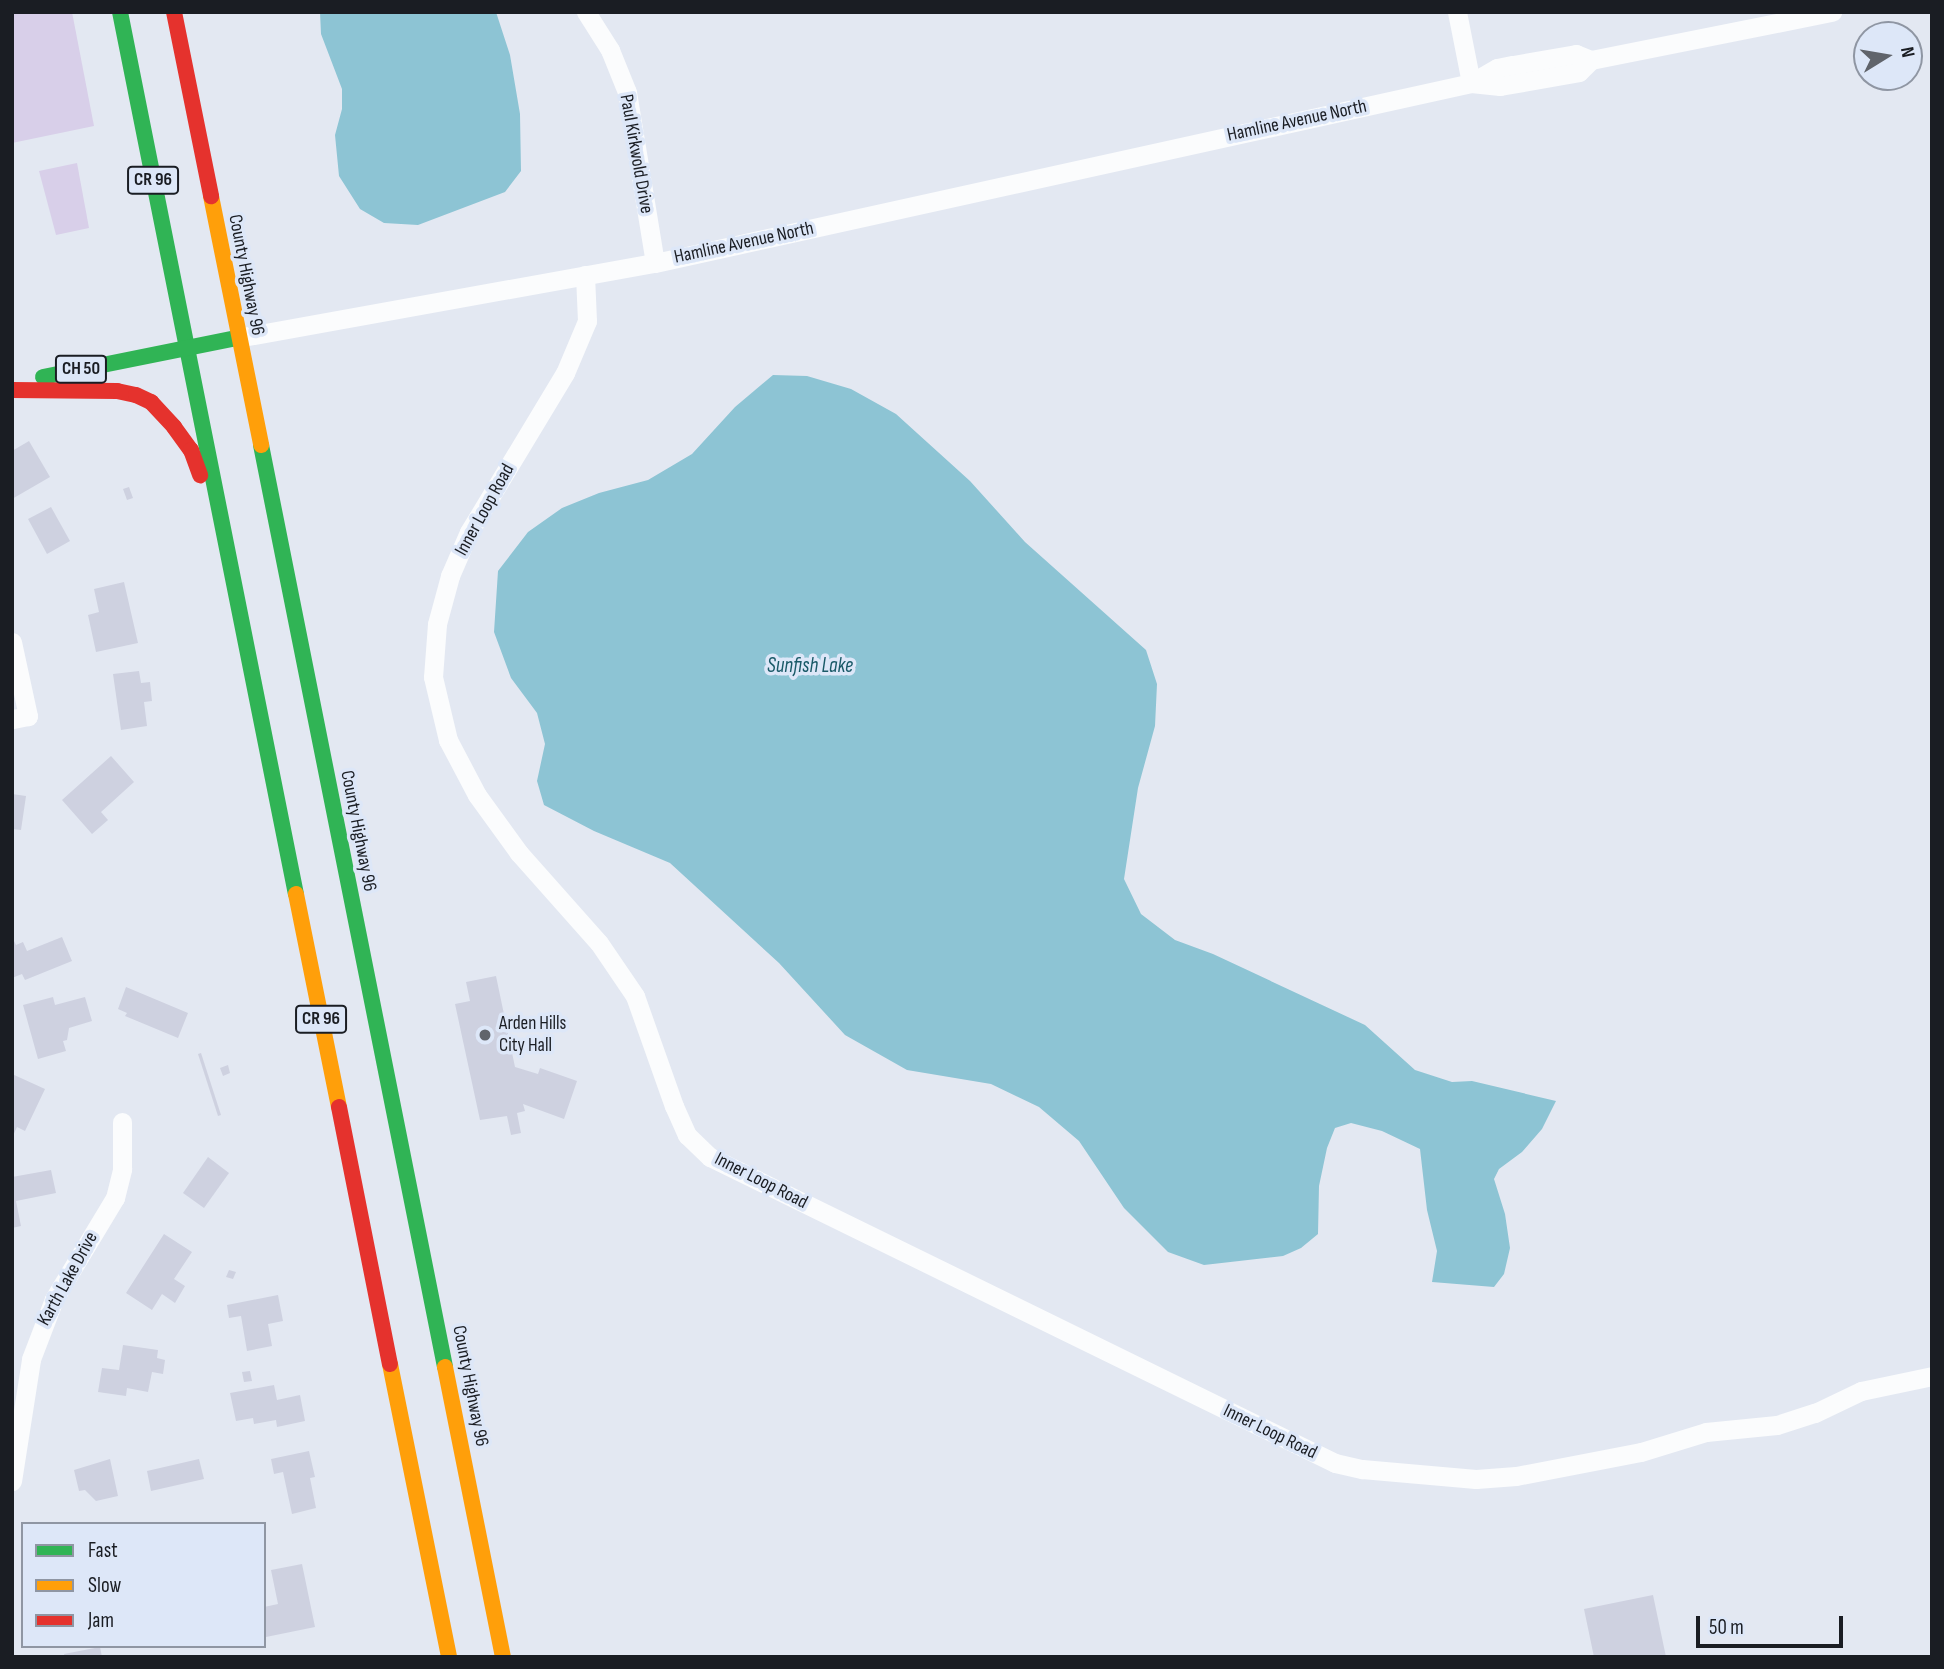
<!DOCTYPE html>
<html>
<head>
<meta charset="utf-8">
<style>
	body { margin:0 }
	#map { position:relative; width:1944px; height:1669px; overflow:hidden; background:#e3e8f2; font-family:"Sofia Sans Condensed",sans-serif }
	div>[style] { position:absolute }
	.green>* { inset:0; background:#d8cfe9 }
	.water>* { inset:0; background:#8dc4d4 }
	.building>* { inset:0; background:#ced1e0 }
	.street>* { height:19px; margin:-9.5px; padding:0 9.5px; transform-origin:9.5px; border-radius:9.5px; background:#fbfcfd }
	.fast>* { height:16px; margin:-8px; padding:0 8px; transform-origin:8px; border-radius:8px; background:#30b455 }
	.slow>* { height:16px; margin:-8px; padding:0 8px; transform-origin:8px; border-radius:8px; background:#ff9f0a }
	.jam>* { height:16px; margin:-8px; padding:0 8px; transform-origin:8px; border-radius:8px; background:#e5322d }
	.dots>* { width:19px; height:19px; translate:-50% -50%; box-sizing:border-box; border:4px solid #dde7f8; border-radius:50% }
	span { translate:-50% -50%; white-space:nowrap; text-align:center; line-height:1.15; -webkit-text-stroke:7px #dde7f8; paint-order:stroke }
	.shield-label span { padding:2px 5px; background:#dde7f8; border:2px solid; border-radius:5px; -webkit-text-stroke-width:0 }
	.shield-label { font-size:18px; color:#1a1d23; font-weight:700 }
	.street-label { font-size:19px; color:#1a1d23 }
	.poi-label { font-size:19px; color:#1a1d23 }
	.left { translate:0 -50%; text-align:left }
	.water-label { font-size:21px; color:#1a5a68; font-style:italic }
	.frame { position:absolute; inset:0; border:14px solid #1a1d23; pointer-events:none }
	.legend { position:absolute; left:21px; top:1522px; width:245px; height:126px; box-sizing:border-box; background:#dde7f8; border:2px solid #8f96a3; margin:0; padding:9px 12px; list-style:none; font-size:21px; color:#1a1d23 }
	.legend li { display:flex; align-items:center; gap:14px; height:35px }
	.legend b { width:35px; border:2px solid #8f96a3 }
	.north { position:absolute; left:1853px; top:21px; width:70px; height:70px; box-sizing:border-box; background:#dde7f8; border:2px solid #8f96a3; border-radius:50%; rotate:79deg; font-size:19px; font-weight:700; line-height:28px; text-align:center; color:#1a1d23 }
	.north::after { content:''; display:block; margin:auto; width:24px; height:32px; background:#60646b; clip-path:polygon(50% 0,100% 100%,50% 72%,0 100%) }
	.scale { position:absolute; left:1696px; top:1616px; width:147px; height:32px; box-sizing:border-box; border:4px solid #1a1d23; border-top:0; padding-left:9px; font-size:21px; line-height:24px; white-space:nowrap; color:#1a1d23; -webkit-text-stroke:5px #dde7f8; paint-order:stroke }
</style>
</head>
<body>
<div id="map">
	<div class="green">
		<div style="clip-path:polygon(12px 12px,72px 12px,94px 126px,12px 143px)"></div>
		<div style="clip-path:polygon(77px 163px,89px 228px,56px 235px,39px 171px)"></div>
	</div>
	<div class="water">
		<div style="clip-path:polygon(320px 12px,496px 12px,510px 55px,520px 114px,521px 171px,505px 192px,418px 225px,384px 223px,360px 209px,339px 176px,335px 135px,342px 109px,342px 89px,321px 34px)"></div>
		<div style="clip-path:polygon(773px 375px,807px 376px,851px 389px,896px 414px,970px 481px,1025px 542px,1146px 650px,1157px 684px,1155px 726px,1138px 788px,1124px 879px,1141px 914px,1175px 940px,1213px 954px,1365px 1025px,1415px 1070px,1452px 1082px,1472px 1081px,1556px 1101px,1542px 1129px,1522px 1152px,1499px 1169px,1494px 1179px,1505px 1214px,1510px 1248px,1504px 1274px,1494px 1287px,1432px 1282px,1437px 1251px,1427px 1210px,1420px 1149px,1382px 1131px,1351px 1123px,1335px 1128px,1327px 1148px,1319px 1186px,1318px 1234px,1301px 1248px,1283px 1256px,1204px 1265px,1168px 1252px,1124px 1208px,1079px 1141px,1039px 1107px,991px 1084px,907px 1070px,845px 1035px,779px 963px,670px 863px,594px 831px,544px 805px,537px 781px,545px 744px,537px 713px,511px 678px,494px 632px,498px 571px,528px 532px,562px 508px,599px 493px,648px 480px,692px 454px,735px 407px)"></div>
	</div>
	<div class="building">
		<div style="clip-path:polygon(29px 441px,50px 477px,12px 499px,12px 451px)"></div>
		<div style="clip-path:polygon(129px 487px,133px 498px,127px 500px,123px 489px)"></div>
		<div style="clip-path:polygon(51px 507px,70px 541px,47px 554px,28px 519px)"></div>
		<div style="clip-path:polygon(124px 582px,138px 643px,96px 652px,88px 615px,99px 612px,94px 589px)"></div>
		<div style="clip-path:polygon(139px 671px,141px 683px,150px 682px,152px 701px,144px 702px,147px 726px,121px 730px,113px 674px)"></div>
		<div style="clip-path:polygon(111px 756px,134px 782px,101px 812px,108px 820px,92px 834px,62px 800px)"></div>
		<div style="clip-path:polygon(12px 794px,26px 796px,21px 830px,12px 829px)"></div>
		<div style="clip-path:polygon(12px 937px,16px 945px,23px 942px,27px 951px,62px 937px,72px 961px,25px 980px,22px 974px,12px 978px)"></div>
		<div style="clip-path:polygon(496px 976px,515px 1067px,538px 1074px,540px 1068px,577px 1081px,564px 1119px,523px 1104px,525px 1111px,517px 1113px,521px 1133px,511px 1135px,507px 1116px,480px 1120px,455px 1004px,470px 1001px,466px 982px)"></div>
		<div style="clip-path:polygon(126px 987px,188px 1013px,178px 1038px,125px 1016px,127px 1013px,118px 1009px)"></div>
		<div style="clip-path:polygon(53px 997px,55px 1005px,85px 997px,92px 1021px,69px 1028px,67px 1040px,63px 1041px,66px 1051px,38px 1059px,23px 1005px)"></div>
		<div style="clip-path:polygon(201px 1053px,221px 1115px,218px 1116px,198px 1054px)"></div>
		<div style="clip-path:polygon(228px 1065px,230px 1073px,223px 1076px,220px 1068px)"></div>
		<div style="clip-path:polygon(12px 1074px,45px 1089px,25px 1131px,17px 1127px,12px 1138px)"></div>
		<div style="clip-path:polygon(208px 1157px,229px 1173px,204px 1208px,183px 1193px)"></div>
		<div style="clip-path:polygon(51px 1170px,56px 1193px,16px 1201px,21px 1226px,12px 1228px,12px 1177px)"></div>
		<div style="clip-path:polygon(164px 1234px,192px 1252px,174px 1279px,185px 1286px,175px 1303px,162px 1294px,152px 1310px,126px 1293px)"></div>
		<div style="clip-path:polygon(229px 1270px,236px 1272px,233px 1279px,226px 1277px)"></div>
		<div style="clip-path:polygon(278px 1295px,283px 1321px,268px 1324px,272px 1346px,247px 1351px,241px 1316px,229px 1318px,227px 1305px)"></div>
		<div style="clip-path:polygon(123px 1345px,158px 1350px,157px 1358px,165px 1360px,163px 1374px,152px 1372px,148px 1392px,127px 1388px,126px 1396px,98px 1392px,102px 1368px,119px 1370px)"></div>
		<div style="clip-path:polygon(250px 1371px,252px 1381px,244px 1382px,242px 1372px)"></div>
		<div style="clip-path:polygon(274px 1385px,277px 1400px,300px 1395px,305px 1421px,277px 1427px,276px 1420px,254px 1424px,253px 1418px,236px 1421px,230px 1393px)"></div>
		<div style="clip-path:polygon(309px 1451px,315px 1477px,310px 1478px,316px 1508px,292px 1514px,283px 1472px,274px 1474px,271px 1459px)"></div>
		<div style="clip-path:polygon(110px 1459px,118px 1496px,96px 1501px,85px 1490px,79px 1491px,74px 1470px)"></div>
		<div style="clip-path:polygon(199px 1459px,204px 1479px,151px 1491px,147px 1471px)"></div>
		<div style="clip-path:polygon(302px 1564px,315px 1627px,266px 1637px,264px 1607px,278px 1604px,271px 1570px)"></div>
		<div style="clip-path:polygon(1653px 1595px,1666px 1657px,1594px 1657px,1584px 1609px)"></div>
		<div style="clip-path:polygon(100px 1647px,102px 1657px,65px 1657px,64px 1654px)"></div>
	</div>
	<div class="street">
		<div style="left:586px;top:12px;width:45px;rotate:57.7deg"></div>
		<div style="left:610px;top:50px;width:45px;rotate:68deg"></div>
		<div style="left:627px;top:92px;width:173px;rotate:80.7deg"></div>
		<div style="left:1457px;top:12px;width:72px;rotate:78.8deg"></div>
		<div style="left:1471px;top:83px;width:30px;rotate:-30deg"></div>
		<div style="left:1497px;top:68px;width:16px;rotate:-11deg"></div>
		<div style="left:1513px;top:65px;width:64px;rotate:-9.9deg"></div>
		<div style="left:1576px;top:54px;width:16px;rotate:22deg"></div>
		<div style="left:1591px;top:60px;width:246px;rotate:-11.3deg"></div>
		<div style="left:585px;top:275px;width:46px;rotate:87.5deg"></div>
		<div style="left:587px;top:321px;width:56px;rotate:112.9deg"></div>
		<div style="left:565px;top:373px;width:186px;rotate:121.1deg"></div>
		<div style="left:469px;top:532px;width:48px;rotate:113.4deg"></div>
		<div style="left:450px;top:576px;width:50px;rotate:105.2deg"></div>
		<div style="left:437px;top:624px;width:53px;rotate:94.3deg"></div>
		<div style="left:433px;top:677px;width:65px;rotate:76.6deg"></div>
		<div style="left:448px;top:740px;width:62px;rotate:62.2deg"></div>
		<div style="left:477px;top:795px;width:72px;rotate:54.1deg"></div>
		<div style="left:519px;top:853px;width:120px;rotate:48.4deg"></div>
		<div style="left:599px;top:943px;width:64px;rotate:55.8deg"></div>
		<div style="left:635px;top:996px;width:117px;rotate:70.5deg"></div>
		<div style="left:674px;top:1106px;width:32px;rotate:66deg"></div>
		<div style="left:687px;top:1135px;width:32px;rotate:44deg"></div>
		<div style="left:710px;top:1157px;width:696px;rotate:26.09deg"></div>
		<div style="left:1335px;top:1463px;width:28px;rotate:13deg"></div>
		<div style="left:1362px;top:1469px;width:114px;rotate:5deg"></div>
		<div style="left:1476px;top:1479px;width:40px;rotate:-4.3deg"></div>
		<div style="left:1516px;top:1476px;width:127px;rotate:-10.9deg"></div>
		<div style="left:1641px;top:1452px;width:68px;rotate:-17.1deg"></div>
		<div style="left:1706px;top:1432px;width:71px;rotate:-5.6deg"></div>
		<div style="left:1777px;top:1425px;width:40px;rotate:-18deg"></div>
		<div style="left:1815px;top:1413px;width:51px;rotate:-25.6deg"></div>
		<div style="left:1861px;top:1391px;width:73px;rotate:-11.9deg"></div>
		<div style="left:237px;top:338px;width:425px;rotate:-10.2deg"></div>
		<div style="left:655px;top:263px;width:836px;rotate:-12.44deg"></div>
		<div style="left:1471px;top:83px;width:29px;rotate:6deg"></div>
		<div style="left:1500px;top:86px;width:80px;rotate:-10deg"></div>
		<div style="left:1579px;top:72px;width:17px;rotate:-45deg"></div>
		<div style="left:12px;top:642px;width:76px;rotate:77.8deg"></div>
		<div style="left:28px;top:716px;width:16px;rotate:169deg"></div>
		<div style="left:12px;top:1481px;width:123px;rotate:-81.1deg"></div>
		<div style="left:31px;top:1359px;width:64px;rotate:-69deg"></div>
		<div style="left:54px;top:1299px;width:118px;rotate:-58.9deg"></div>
		<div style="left:115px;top:1198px;width:30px;rotate:-76deg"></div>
		<div style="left:122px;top:1169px;width:47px;rotate:-90deg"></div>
	</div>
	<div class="fast">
		<div style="left:120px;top:12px;width:899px;rotate:78.72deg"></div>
		<div style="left:43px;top:377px;width:198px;rotate:-11.4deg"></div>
		<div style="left:261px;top:445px;width:940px;rotate:78.71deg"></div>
	</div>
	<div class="slow">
		<div style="left:211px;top:196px;width:254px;rotate:78.6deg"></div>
		<div style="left:296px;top:894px;width:217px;rotate:78.6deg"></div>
		<div style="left:390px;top:1364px;width:299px;rotate:78.6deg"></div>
		<div style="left:445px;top:1367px;width:296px;rotate:78.7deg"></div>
	</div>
	<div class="jam">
		<div style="left:174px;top:12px;width:188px;rotate:78.6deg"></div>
		<div style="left:12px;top:390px;width:105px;rotate:0.5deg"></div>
		<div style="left:117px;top:391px;width:19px;rotate:12deg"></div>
		<div style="left:136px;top:395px;width:17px;rotate:25deg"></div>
		<div style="left:151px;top:402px;width:34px;rotate:47deg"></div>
		<div style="left:174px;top:427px;width:29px;rotate:54deg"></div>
		<div style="left:191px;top:450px;width:27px;rotate:70deg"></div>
		<div style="left:339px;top:1107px;width:262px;rotate:78.8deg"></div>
	</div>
	<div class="dots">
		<div style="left:485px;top:1035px;background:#60646b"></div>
	</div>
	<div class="shield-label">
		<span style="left:153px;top:180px">CR 96</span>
		<span style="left:81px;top:369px">CH 50</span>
		<span style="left:321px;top:1019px">CR 96</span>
	</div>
	<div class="street-label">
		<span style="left:1297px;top:121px;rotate:-12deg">Hamline Avenue North</span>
		<span style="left:636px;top:154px;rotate:80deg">Paul Kirkwold Drive</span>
		<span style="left:744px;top:243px;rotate:-12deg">Hamline Avenue North</span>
		<span style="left:246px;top:275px;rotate:79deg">County Highway 96</span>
		<span style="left:485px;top:510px;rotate:-61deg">Inner Loop Road</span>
		<span style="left:358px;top:831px;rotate:79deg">County Highway 96</span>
		<span style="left:761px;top:1181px;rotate:27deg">Inner Loop Road</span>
		<span style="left:68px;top:1279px;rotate:-61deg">Karth Lake Drive</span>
		<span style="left:470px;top:1386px;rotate:79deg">County Highway 96</span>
		<span style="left:1270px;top:1432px;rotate:26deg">Inner Loop Road</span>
	</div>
	<div class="poi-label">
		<span class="left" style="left:499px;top:1035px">Arden Hills<br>City Hall</span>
	</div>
	<div class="water-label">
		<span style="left:810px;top:666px">Sunfish Lake</span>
	</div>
	<div class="frame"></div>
	<ul class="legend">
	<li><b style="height:9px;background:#30b455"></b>Fast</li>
	<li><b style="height:9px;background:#ff9f0a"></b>Slow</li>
	<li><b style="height:9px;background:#e5322d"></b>Jam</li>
	</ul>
	<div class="north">N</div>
	<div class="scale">50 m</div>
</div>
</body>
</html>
